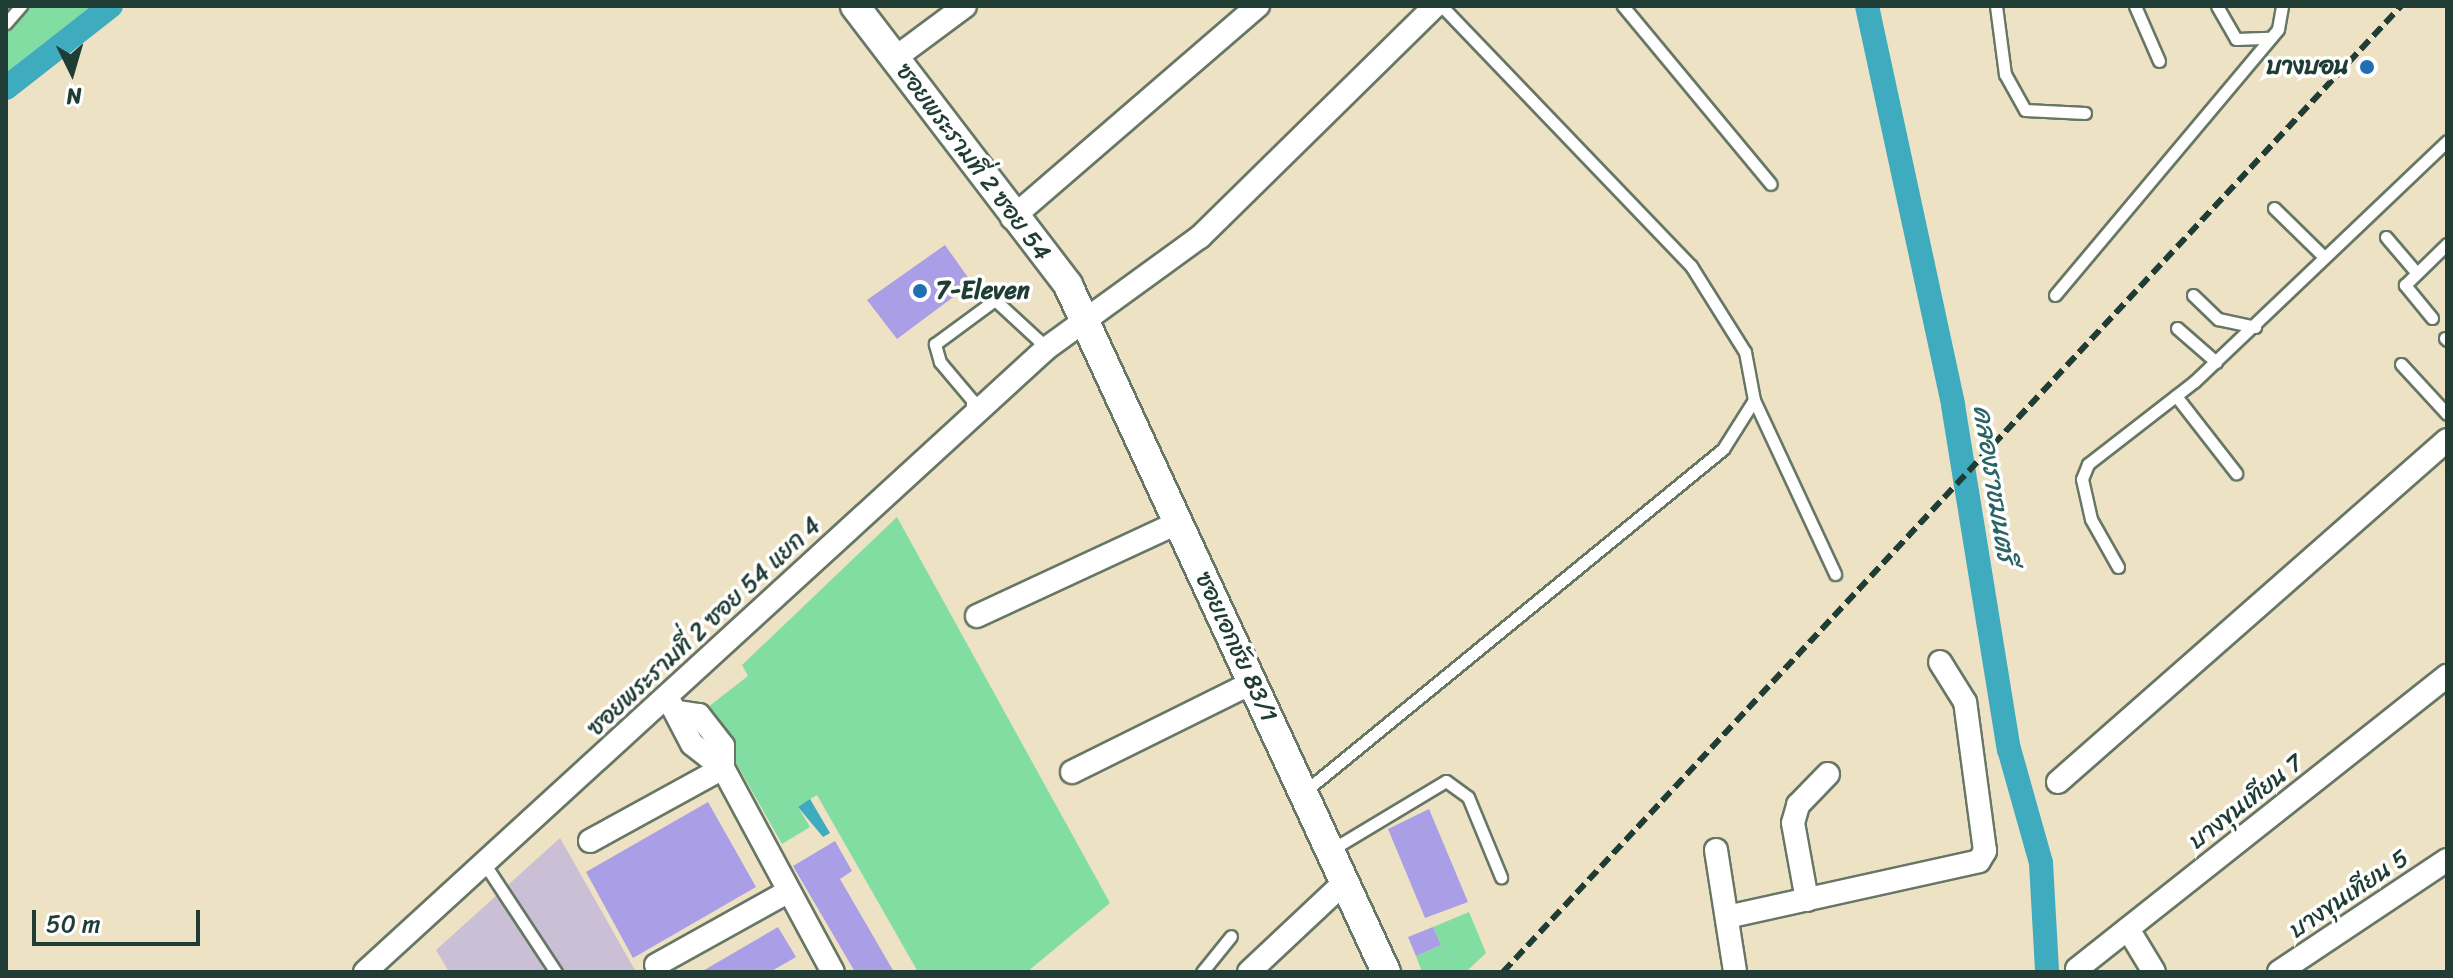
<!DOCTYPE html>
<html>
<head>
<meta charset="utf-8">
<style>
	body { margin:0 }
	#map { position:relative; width:2453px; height:978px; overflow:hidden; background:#eee2c4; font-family:Sriracha,"Playpen Sans Thai",sans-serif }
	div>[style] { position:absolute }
	.industrial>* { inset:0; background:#cbbfd5 }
	.green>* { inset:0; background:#82dda3 }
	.water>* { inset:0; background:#3fabbe }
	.canal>* { height:24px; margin:-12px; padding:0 12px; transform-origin:12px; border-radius:12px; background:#3fabbe }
	.building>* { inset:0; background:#aa9fe6 }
	.roads { filter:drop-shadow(2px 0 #677766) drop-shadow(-2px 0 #677766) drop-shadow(0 2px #677766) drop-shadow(0 -2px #677766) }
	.service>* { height:11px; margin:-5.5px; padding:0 5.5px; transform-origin:5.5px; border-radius:5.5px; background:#fff }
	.minor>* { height:22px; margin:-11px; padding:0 11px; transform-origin:11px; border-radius:11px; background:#fff }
	.tertiary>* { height:28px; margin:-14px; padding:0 14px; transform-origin:14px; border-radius:14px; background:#fff }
	.rail>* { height:6px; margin-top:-3px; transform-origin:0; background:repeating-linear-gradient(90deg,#1f3d34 0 12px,transparent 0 18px) }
	.dots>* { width:22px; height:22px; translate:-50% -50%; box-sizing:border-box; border:4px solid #fff; border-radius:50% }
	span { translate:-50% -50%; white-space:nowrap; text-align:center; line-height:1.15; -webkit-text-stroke:7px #fff; paint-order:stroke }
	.poi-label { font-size:24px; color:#1f3d34; font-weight:700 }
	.right { translate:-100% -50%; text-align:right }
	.left { translate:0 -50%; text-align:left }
	.street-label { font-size:24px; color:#1f3d34 }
	.water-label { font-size:26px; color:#2a6464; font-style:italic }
	.frame { position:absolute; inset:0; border:8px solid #1f3d34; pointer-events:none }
	.north { position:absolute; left:32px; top:32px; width:80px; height:80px; -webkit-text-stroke:6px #fff; paint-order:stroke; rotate:175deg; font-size:22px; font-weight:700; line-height:32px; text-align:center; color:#1f3d34 }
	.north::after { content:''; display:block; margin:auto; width:28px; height:36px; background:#1f3d34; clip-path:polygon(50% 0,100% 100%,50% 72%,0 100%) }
	.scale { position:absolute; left:32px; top:910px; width:168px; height:36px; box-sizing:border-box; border:4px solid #1f3d34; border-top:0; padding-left:10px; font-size:24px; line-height:28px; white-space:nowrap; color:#1f3d34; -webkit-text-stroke:6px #fff; paint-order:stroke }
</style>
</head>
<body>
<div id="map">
	<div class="industrial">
		<div style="clip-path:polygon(560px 838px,636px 972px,449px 972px,436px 950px)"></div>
	</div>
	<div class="green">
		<div style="clip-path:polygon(6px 6px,93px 6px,6px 74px)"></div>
		<div style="clip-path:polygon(897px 517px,1110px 903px,1027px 972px,918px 972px,817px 795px,798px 807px,810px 827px,782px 844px,710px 717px,708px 707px,748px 676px,742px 665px)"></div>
		<div style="clip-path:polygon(1469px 912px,1486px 953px,1466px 972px,1422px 972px,1416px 956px,1441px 945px,1433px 927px)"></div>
	</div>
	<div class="water">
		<div style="clip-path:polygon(810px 799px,830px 833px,823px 837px,798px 807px)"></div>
	</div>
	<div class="canal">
		<div style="left:1867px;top:6px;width:408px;rotate:77.8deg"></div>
		<div style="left:1953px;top:405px;width:349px;rotate:80.8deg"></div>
		<div style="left:2009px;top:749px;width:118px;rotate:74.3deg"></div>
		<div style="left:2041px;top:863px;width:109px;rotate:86.8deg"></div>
		<div style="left:6px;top:88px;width:133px;rotate:-38deg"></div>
	</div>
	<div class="building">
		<div style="clip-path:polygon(945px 245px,972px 283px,897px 339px,867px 300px)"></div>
		<div style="clip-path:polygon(708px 802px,756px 887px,633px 958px,586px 872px)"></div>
		<div style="clip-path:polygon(1429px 809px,1468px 902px,1425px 918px,1388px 829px)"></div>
		<div style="clip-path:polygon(835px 841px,852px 871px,840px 879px,894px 972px,855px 972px,793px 866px)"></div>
		<div style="clip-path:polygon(778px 927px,796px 957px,770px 972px,701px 972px)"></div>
		<div style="clip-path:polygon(1433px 927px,1441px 945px,1416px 956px,1408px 937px)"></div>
	</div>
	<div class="roads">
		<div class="service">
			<div style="left:1623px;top:6px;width:231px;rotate:50.3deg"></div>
			<div style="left:1996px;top:6px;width:69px;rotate:82.5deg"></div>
			<div style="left:2005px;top:74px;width:41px;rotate:60.9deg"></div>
			<div style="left:2025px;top:110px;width:60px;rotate:2.9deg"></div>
			<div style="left:2135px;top:6px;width:60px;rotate:66.4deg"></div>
			<div style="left:2217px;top:6px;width:38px;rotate:60deg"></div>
			<div style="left:2236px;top:39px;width:34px;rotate:-2deg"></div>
			<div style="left:6px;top:23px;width:23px;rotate:-49deg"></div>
			<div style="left:2274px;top:208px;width:66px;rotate:44.4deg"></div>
			<div style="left:2386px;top:237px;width:45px;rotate:49.5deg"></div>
			<div style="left:2055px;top:295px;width:347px;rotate:-50deg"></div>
			<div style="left:2278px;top:29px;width:23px;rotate:-80deg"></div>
			<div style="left:2193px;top:295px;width:35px;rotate:44deg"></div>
			<div style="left:2218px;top:319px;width:38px;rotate:12deg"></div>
			<div style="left:2432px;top:318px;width:43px;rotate:-129.3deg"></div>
			<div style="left:2405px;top:285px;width:59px;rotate:-44.3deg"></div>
			<div style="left:2177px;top:328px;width:52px;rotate:41.1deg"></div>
			<div style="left:2445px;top:338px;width:3px;rotate:45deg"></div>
			<div style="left:2401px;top:364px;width:68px;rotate:47.4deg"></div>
			<div style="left:2176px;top:396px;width:98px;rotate:52.1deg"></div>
			<div style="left:1754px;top:400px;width:192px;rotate:65deg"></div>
			<div style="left:972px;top:413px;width:13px;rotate:-90deg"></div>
			<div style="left:972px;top:400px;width:50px;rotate:-130.1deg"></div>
			<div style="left:940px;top:362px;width:19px;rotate:-106deg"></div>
			<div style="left:935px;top:344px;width:74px;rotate:-36.3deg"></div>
			<div style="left:995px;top:300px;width:71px;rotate:42.7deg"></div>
			<div style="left:2118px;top:567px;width:55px;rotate:-119.4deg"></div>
			<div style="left:2091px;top:519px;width:41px;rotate:-102.7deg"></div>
			<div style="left:2082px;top:479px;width:16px;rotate:-68deg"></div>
			<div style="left:2088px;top:464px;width:135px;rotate:-37.8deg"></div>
			<div style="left:2195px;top:381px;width:348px;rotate:-43.6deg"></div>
			<div style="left:1304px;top:792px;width:541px;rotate:-39.3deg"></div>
			<div style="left:1723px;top:449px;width:58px;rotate:-57.7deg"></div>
			<div style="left:1754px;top:400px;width:49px;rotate:-100.6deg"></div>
			<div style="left:1745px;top:352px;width:102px;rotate:-122.1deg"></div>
			<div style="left:1691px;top:266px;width:360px;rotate:-133.8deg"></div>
			<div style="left:1331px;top:850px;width:134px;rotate:-31deg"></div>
			<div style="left:1446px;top:781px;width:27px;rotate:36deg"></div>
			<div style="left:1468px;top:797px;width:87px;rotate:67.6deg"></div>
			<div style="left:484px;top:863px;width:131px;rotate:56.6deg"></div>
			<div style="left:1202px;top:972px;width:46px;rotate:-51.1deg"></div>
		</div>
		<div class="minor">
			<div style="left:895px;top:58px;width:87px;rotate:-36.6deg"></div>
			<div style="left:1012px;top:218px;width:325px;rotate:-40.8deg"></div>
			<div style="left:977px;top:616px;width:221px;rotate:-24.9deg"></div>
			<div style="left:671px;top:704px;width:45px;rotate:62.3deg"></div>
			<div style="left:692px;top:744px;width:39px;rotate:38deg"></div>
			<div style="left:679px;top:712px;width:20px;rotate:9deg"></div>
			<div style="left:699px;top:715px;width:39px;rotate:52deg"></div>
			<div style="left:723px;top:746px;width:22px;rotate:90deg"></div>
			<div style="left:723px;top:768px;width:232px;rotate:61.7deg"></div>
			<div style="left:1072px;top:772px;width:202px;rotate:-26.4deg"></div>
			<div style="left:2058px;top:782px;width:518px;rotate:-41.32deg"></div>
			<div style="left:590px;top:841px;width:152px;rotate:-28.8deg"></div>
			<div style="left:1716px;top:850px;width:123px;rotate:81.1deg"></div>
			<div style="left:1807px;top:900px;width:78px;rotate:-100.3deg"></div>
			<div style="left:1793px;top:823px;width:19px;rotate:-74deg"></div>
			<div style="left:1798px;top:805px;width:43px;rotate:-45.9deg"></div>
			<div style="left:1727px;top:917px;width:258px;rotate:-12.5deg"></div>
			<div style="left:1979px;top:861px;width:12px;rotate:-59deg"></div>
			<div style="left:1985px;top:851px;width:150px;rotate:-97.6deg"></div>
			<div style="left:1965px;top:702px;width:47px;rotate:-122deg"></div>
			<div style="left:2128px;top:929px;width:50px;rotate:58.8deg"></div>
			<div style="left:656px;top:965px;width:150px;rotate:-29.1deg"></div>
			<div style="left:2077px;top:969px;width:472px;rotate:-38.4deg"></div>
			<div style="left:365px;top:972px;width:924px;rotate:-42.46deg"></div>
			<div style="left:1047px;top:348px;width:189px;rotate:-36deg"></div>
			<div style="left:1200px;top:237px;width:330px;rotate:-44.5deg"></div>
			<div style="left:1249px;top:972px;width:132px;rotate:-43.2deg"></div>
			<div style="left:2279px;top:972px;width:202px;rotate:-33.7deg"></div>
		</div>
		<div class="tertiary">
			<div style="left:855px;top:6px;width:351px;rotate:52.6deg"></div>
			<div style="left:1068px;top:285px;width:757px;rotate:65.16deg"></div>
		</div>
	</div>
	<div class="rail">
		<div style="left:1503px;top:972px;width:1319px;rotate:-47.09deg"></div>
	</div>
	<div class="dots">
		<div style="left:2367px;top:67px;background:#1f6fb2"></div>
		<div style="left:920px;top:291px;background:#1f6fb2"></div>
	</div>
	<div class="poi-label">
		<span class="right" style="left:2349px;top:67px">บางบอน</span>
		<span class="left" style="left:936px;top:291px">7-Eleven</span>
	</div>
	<div class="street-label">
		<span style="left:973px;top:162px;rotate:53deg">ซอยพระรามที่ 2 ซอย 54</span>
		<span style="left:704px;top:627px;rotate:-43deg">ซอยพระรามที่ 2 ซอย 54 แยก 4</span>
		<span style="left:1236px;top:647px;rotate:65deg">ซอยเอกชัย 83/1</span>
		<span style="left:2246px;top:802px;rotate:-38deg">บางขุนเทียน 7</span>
		<span style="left:2349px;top:894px;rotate:-34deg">บางขุนเทียน 5</span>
	</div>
	<div class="water-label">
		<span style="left:1994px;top:484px;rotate:81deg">คลองราชมนตรี</span>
	</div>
	<div class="frame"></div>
	<div class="north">N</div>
	<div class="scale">50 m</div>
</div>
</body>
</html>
